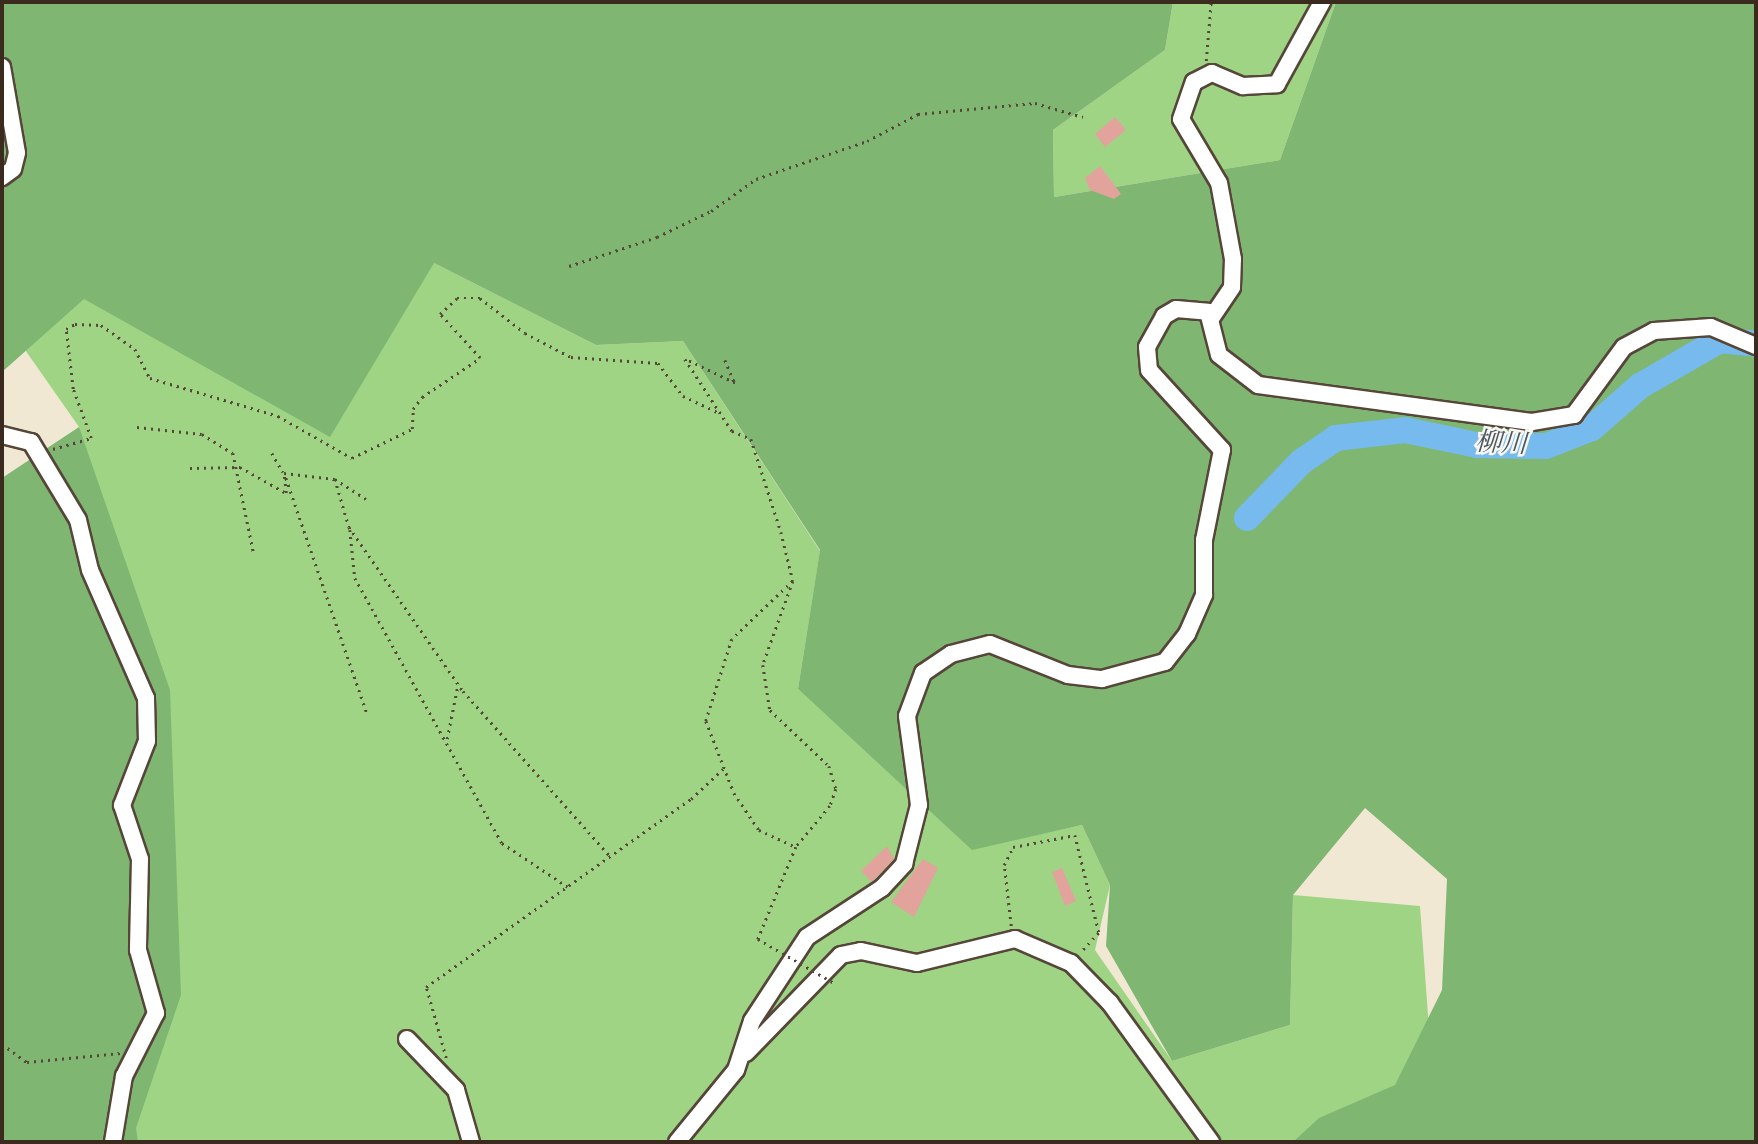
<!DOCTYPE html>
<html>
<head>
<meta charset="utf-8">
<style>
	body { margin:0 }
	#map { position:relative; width:1758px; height:1144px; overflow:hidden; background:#f1e8d3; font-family:"Libre Bodoni","Noto Serif JP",serif }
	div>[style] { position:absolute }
	.green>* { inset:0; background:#9fd485 }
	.forest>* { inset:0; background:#7fb672 }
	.river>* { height:26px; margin:-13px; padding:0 13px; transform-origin:13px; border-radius:13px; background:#77baed }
	.building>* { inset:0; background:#e1a39b }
	.path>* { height:2.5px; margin-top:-1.25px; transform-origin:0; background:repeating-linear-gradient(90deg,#564639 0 2px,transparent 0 7px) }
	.roads { filter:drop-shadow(2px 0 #564639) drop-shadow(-2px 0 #564639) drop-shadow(0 2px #564639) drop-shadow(0 -2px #564639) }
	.minor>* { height:16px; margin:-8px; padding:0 8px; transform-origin:8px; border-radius:8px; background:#fff }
	.path-bridge>* { height:2.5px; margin-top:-1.25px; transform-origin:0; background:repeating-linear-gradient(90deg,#564639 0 2px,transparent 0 7px) }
	span { translate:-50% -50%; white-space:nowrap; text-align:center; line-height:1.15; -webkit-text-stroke:5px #f6f6f2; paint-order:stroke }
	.water-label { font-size:26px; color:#4d555c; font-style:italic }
	.frame { position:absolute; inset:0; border:4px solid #3b2a1e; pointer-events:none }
</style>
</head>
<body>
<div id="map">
	<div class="green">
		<div style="clip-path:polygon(1173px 2px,1336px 2px,1280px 160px,1054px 197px,1053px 130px,1165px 50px)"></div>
		<div style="clip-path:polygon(434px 263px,596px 345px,683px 341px,820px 551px,798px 689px,972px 849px,1082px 825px,1110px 885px,1095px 950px,1172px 1061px,1290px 1025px,1293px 895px,1420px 906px,1430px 1042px,1395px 1099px,1334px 1142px,135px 1142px,79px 427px,2px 317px,100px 283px)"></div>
	</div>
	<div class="forest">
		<div style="clip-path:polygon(2px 2px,1173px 2px,1165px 50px,1053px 130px,1054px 197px,1280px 160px,1336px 2px,1756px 2px,1756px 1142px,1293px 1142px,1319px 1118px,1395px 1085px,1442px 990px,1447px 879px,1365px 808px,1293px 895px,1290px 1025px,1172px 1061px,1106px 946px,1110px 885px,1082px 825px,972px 850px,798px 689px,820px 550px,683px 341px,596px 345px,434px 263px,330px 437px,84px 299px,2px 372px)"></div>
		<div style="clip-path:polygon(79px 427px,170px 690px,181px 995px,136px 1128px,138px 1142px,2px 1142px,2px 478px)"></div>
	</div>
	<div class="river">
		<div style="left:1247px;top:518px;width:78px;rotate:-46deg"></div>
		<div style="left:1301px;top:462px;width:42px;rotate:-34.4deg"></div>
		<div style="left:1336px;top:438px;width:69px;rotate:-6.6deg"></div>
		<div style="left:1405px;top:430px;width:74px;rotate:11.8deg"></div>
		<div style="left:1477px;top:445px;width:69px;rotate:0.8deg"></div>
		<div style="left:1546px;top:446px;width:49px;rotate:-21.4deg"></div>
		<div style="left:1592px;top:428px;width:64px;rotate:-41.2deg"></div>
		<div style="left:1640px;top:386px;width:92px;rotate:-29.9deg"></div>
		<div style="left:1720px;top:340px;width:36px;rotate:6deg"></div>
	</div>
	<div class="building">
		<div style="clip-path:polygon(1115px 117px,1126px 130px,1105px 147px,1095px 134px)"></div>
		<div style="clip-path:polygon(1100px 166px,1121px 194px,1114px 199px,1090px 190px,1085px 178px)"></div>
		<div style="clip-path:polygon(887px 846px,894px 859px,872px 882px,861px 871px)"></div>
		<div style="clip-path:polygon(923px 859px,938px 868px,914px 917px,891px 902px)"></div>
		<div style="clip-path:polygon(1062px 868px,1076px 901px,1065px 906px,1052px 872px)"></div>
	</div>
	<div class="path">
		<div style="left:1206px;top:61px;width:59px;rotate:-85.2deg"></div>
		<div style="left:569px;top:266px;width:93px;rotate:-18.2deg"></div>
		<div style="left:657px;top:237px;width:60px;rotate:-25.7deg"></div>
		<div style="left:711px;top:211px;width:55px;rotate:-35.4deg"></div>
		<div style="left:756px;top:179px;width:117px;rotate:-18.9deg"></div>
		<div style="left:867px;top:141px;width:58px;rotate:-27.9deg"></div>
		<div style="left:918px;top:114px;width:118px;rotate:-5.4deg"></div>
		<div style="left:1035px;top:103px;width:50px;rotate:16.3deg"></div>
		<div style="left:137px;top:427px;width:65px;rotate:6.1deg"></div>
		<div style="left:202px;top:434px;width:36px;rotate:32deg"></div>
		<div style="left:233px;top:453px;width:103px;rotate:78.3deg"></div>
		<div style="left:53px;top:449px;width:40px;rotate:-16deg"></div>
		<div style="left:91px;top:438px;width:52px;rotate:-110.2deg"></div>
		<div style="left:73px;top:389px;width:60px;rotate:-96.7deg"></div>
		<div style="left:66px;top:329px;width:10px;rotate:-29deg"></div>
		<div style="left:75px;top:324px;width:26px;rotate:2deg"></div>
		<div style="left:101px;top:325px;width:42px;rotate:35.2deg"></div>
		<div style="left:135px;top:349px;width:33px;rotate:63deg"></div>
		<div style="left:150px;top:378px;width:134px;rotate:16.5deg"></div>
		<div style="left:278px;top:416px;width:85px;rotate:29.6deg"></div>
		<div style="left:352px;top:458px;width:67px;rotate:-25.8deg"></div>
		<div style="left:412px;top:429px;width:20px;rotate:-87deg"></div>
		<div style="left:413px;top:409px;width:15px;rotate:-53deg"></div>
		<div style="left:422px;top:397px;width:70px;rotate:-33.9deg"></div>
		<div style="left:480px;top:358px;width:59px;rotate:-132.3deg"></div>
		<div style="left:440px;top:314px;width:23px;rotate:-43deg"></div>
		<div style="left:457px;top:298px;width:23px"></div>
		<div style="left:480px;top:298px;width:57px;rotate:37.9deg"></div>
		<div style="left:525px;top:333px;width:52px;rotate:27.6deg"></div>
		<div style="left:571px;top:357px;width:87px;rotate:3.9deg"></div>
		<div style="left:658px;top:363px;width:41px;rotate:52.9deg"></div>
		<div style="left:683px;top:396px;width:38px;rotate:25deg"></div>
		<div style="left:272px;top:453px;width:22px;rotate:60deg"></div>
		<div style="left:190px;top:468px;width:50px;rotate:-1.1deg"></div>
		<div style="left:240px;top:467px;width:53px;rotate:29.5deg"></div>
		<div style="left:286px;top:493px;width:20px;rotate:-96deg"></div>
		<div style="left:284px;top:473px;width:51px;rotate:6.7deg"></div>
		<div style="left:335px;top:479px;width:50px;rotate:73.7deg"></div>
		<div style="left:349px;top:527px;width:200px;rotate:55.2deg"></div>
		<div style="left:463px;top:691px;width:222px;rotate:48.3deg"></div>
		<div style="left:286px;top:478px;width:249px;rotate:71deg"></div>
		<div style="left:335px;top:479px;width:37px;rotate:33deg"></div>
		<div style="left:350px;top:530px;width:48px;rotate:84.1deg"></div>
		<div style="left:355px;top:578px;width:303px;rotate:61deg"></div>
		<div style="left:502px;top:843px;width:79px;rotate:33.7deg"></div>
		<div style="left:793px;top:581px;width:84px;rotate:136.4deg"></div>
		<div style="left:732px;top:639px;width:86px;rotate:107.6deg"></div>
		<div style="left:706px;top:721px;width:77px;rotate:68.7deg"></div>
		<div style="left:734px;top:793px;width:45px;rotate:56deg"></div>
		<div style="left:759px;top:830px;width:41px;rotate:24.7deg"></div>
		<div style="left:447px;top:739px;width:56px;rotate:-78.7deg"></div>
		<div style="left:1011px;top:926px;width:61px;rotate:-96.5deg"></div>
		<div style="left:1004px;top:865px;width:20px;rotate:-63deg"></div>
		<div style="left:1013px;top:847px;width:63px;rotate:-11deg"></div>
		<div style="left:1075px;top:835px;width:101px;rotate:76.2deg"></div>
		<div style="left:1099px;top:933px;width:26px;rotate:133deg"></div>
		<div style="left:2px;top:1044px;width:31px;rotate:36deg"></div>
		<div style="left:27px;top:1062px;width:94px;rotate:-5.5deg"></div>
		<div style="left:446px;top:1058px;width:74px;rotate:-105.7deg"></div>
		<div style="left:426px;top:987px;width:325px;rotate:-35.4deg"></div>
		<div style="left:691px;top:799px;width:45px;rotate:-43.2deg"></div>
	</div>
	<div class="roads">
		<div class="minor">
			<div style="left:2px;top:67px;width:87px;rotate:80.1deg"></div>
			<div style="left:17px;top:153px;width:16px;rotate:104deg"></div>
			<div style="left:13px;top:169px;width:14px;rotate:144deg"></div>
			<div style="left:1212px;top:317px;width:36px;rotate:-56deg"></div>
			<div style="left:1232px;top:287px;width:28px;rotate:-88deg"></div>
			<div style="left:1233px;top:259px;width:77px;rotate:-100.4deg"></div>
			<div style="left:1219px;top:183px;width:74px;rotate:-120.7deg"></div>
			<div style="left:1181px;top:119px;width:39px;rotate:-71deg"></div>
			<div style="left:1194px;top:82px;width:20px;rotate:-27deg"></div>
			<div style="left:1212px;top:73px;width:34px;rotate:23deg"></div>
			<div style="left:1243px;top:86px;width:34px;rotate:-3deg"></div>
			<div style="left:1277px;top:84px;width:94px;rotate:-61.2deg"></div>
			<div style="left:2px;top:435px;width:30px;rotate:14deg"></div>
			<div style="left:31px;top:442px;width:91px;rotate:58.9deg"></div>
			<div style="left:78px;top:520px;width:51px;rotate:76.5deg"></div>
			<div style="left:90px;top:570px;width:140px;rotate:66.4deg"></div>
			<div style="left:146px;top:698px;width:43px;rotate:88.7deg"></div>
			<div style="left:147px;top:741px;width:69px;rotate:111.3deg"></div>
			<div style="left:122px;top:805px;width:57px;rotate:71.6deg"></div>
			<div style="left:140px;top:859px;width:91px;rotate:91.3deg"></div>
			<div style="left:138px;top:950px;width:66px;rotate:74.1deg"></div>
			<div style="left:156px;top:1013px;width:71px;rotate:116.9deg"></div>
			<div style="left:124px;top:1076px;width:67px;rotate:99.5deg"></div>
			<div style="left:407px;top:1039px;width:71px;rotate:46.1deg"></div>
			<div style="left:456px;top:1090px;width:54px;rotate:73.9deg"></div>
			<div style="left:746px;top:1053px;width:136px;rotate:-45.9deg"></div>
			<div style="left:841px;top:955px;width:20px;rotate:-11deg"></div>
			<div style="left:861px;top:951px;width:57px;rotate:12.1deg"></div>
			<div style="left:917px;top:963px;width:101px;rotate:-13.8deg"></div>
			<div style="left:1015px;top:939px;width:61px;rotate:23.2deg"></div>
			<div style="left:1071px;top:963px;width:56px;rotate:45.7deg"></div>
			<div style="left:1110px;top:1003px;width:172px;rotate:54deg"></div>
			<div style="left:677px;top:1142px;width:93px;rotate:-50.7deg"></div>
			<div style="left:736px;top:1070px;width:52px;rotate:-71.9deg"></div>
			<div style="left:752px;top:1021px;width:100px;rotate:-56.8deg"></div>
			<div style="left:807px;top:937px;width:90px;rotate:-33.2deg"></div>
			<div style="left:882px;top:888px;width:33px;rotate:-47deg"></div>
			<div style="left:904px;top:864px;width:61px;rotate:-75.7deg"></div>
			<div style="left:919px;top:805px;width:90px;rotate:-97.7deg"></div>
			<div style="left:907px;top:716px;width:46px;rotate:-69.6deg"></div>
			<div style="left:923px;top:673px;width:34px;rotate:-34deg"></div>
			<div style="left:951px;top:654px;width:40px;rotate:-14.4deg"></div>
			<div style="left:990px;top:644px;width:84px;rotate:21.7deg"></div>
			<div style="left:1068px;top:675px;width:34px;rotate:7deg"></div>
			<div style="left:1102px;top:679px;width:65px;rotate:-15.1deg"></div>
			<div style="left:1165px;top:662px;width:36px;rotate:-52deg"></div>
			<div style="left:1187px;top:634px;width:43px;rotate:-66.4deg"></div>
			<div style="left:1204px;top:595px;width:55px;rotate:-90deg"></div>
			<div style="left:1204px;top:540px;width:92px;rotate:-78.7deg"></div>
			<div style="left:1222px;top:450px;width:108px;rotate:-132.4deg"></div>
			<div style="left:1149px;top:370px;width:23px;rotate:-95deg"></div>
			<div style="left:1147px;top:347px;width:35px;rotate:-61deg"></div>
			<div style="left:1164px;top:316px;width:14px;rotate:-30deg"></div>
			<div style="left:1176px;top:309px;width:32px;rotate:5deg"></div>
			<div style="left:1208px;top:312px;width:44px;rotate:75.7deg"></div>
			<div style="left:1219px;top:355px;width:49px;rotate:37.6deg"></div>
			<div style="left:1258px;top:385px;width:276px;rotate:7.7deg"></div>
			<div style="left:1532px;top:422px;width:43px;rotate:-9.5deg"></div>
			<div style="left:1574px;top:415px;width:84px;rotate:-53.7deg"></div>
			<div style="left:1624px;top:347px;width:34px;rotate:-28deg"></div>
			<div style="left:1654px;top:331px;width:57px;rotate:-4deg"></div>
			<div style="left:1711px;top:327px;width:49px;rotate:22.9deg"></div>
		</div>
	</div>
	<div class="path-bridge">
		<div style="left:725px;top:360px;width:25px;rotate:67deg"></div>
		<div style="left:735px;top:383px;width:55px;rotate:-154.4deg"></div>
		<div style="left:685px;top:359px;width:86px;rotate:56.9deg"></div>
		<div style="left:732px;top:431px;width:21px;rotate:23deg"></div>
		<div style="left:751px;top:439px;width:98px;rotate:72.1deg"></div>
		<div style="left:781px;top:532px;width:50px;rotate:76.2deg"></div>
		<div style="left:793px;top:581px;width:89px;rotate:109.7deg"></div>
		<div style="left:763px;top:665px;width:46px;rotate:81.2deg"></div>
		<div style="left:770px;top:710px;width:81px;rotate:43.5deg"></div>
		<div style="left:829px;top:766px;width:24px;rotate:73deg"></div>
		<div style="left:836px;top:789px;width:18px;rotate:109deg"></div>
		<div style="left:830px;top:806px;width:53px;rotate:129.7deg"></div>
		<div style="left:796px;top:847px;width:100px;rotate:112.4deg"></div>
		<div style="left:758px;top:939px;width:90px;rotate:30deg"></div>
	</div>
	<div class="water-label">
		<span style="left:1501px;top:444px;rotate:3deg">柳川</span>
	</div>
	<div class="frame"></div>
</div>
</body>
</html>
